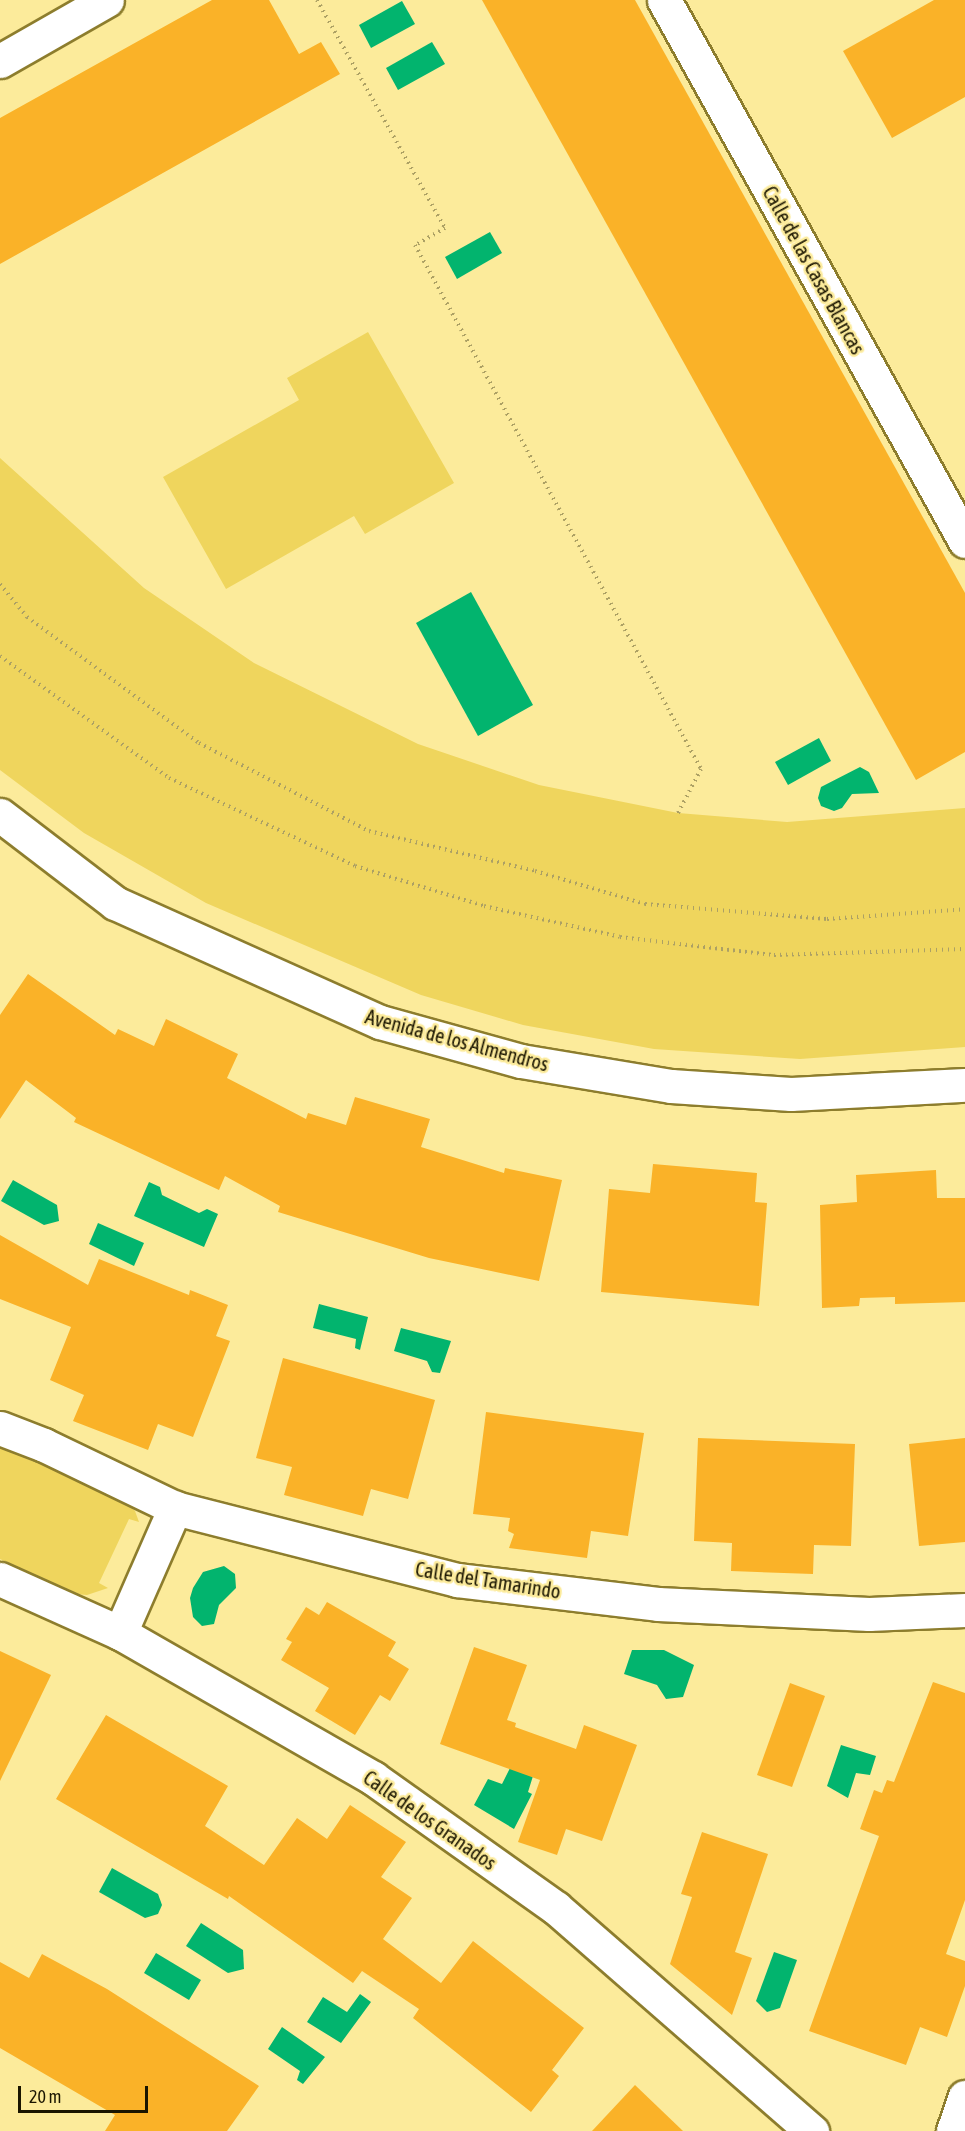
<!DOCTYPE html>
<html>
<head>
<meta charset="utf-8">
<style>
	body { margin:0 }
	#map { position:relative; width:965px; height:2131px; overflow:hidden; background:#fceb9b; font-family:"Asap Condensed",sans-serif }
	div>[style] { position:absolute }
	.green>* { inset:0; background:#efd55d }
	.water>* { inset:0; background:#02b46e }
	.building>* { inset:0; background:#fab228 }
	.path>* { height:4px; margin-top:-2px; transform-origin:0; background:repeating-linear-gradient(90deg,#aca064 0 1.5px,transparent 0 6px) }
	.roads { filter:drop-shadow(2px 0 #8d7d2d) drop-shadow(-2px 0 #8d7d2d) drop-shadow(0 2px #8d7d2d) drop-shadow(0 -2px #8d7d2d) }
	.street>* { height:33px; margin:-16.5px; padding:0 16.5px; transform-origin:16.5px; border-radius:16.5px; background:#fff }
	.secondary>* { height:33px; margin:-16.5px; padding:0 16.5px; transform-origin:16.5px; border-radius:16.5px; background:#fff }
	span { translate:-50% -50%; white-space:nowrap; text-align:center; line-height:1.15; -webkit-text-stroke:5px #fceb9b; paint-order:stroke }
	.street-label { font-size:20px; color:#1a1500 }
	.scale { position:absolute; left:18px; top:2086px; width:130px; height:27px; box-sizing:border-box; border:3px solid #1a1500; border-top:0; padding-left:8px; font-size:18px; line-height:21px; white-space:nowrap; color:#1a1500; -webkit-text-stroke:4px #fceb9b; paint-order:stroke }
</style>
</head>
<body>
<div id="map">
	<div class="green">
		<div style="clip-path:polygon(368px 332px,454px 483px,365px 534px,354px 516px,226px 589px,163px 477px,299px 400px,287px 378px)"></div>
		<div style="clip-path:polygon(0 458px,144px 588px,254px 663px,418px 744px,539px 785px,678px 813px,787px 822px,965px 808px,965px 1047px,800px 1059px,654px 1049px,523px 1025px,421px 995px,206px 903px,84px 833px,0 770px)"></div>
		<div style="clip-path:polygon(0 1441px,126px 1501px,135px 1511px,139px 1522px,129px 1519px,99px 1583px,108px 1588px,87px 1595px,76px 1594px,0 1559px)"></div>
	</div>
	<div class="water">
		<div style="clip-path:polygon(402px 1px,415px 24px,371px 48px,359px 25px)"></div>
		<div style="clip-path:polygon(432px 42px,445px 64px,398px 90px,386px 68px)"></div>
		<div style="clip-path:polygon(490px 232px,502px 253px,457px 279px,445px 257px)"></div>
		<div style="clip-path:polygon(471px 592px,533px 705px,478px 736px,416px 623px)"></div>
		<div style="clip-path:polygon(819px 738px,831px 761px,788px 785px,775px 762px)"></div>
		<div style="clip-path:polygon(860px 767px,869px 772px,879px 793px,852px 794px,842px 808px,834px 811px,821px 806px,818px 798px,821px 787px)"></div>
		<div style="clip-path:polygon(13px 1180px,57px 1205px,59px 1221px,44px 1225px,1px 1201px)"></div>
		<div style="clip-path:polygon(149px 1182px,160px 1187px,162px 1195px,199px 1213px,207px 1209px,218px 1214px,204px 1247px,134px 1216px)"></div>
		<div style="clip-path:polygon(98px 1223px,144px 1243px,134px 1266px,89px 1244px)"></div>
		<div style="clip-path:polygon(319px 1304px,368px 1317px,360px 1350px,355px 1348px,356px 1339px,313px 1328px)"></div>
		<div style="clip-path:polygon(401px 1328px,451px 1341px,440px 1373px,432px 1372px,427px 1361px,394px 1351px)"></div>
		<div style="clip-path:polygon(224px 1566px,235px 1574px,236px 1588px,219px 1605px,214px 1624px,202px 1626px,193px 1617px,190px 1598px,193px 1588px,203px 1572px)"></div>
		<div style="clip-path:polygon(632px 1650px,664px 1650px,694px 1665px,683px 1697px,666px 1699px,657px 1685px,624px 1674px)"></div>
		<div style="clip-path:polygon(841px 1745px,876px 1756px,870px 1775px,856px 1773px,848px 1798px,827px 1786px)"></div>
		<div style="clip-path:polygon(510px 1768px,533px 1776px,528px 1792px,532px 1794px,514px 1829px,474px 1805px,488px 1779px,502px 1784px)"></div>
		<div style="clip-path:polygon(112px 1868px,158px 1894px,162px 1905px,158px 1914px,145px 1918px,99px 1892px)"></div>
		<div style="clip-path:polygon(201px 1923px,243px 1950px,244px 1969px,228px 1973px,186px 1946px)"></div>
		<div style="clip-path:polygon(774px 1952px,797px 1960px,780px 2008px,767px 2012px,756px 2001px)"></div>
		<div style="clip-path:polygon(156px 1953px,201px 1980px,189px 2000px,144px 1973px)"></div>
		<div style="clip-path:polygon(360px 1994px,371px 2002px,341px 2043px,307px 2022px,323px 1997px,347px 2012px)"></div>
		<div style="clip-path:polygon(282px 2027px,325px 2057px,303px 2084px,297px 2080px,300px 2071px,268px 2049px)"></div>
	</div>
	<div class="building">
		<div style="clip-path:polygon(212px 0,269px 0,299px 54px,321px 42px,340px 74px,0 264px,0 118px)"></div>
		<div style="clip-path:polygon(482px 0,635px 0,965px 593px,965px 752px,916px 780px)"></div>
		<div style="clip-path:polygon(934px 0,965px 0,965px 97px,892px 138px,843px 51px)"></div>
		<div style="clip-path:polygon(28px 974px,115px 1035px,118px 1029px,154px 1046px,166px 1019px,238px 1054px,227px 1078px,306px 1119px,308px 1113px,346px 1125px,355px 1097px,430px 1119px,421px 1147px,504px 1173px,505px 1168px,562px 1180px,539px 1281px,429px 1258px,278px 1212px,280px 1206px,225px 1176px,219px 1190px,74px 1122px,76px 1118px,26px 1080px,0 1119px,0 1015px)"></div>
		<div style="clip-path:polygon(653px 1164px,757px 1173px,755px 1202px,767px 1203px,759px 1306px,601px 1292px,609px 1189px,650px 1193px)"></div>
		<div style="clip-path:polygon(936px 1170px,937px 1198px,965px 1198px,965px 1302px,895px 1304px,895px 1297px,860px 1298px,859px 1306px,822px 1308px,820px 1205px,857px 1202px,856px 1175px)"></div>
		<div style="clip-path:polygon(0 1235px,88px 1285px,99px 1259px,189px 1295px,190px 1290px,228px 1305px,216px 1336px,230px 1341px,193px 1437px,158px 1424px,148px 1450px,73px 1421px,84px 1395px,50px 1380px,71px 1327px,0 1299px)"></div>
		<div style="clip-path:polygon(283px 1358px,435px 1400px,408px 1499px,371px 1489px,363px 1516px,284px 1495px,292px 1467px,256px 1458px)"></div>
		<div style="clip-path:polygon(486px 1412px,644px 1433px,628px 1536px,591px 1531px,587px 1558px,509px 1548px,514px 1534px,508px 1531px,510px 1518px,473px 1514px)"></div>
		<div style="clip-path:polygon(698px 1438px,855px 1444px,851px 1546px,814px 1545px,813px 1574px,731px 1571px,732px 1543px,694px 1541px)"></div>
		<div style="clip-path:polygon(965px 1438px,965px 1542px,919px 1546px,909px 1444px)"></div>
		<div style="clip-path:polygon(327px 1602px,396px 1642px,388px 1656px,409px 1669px,390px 1701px,380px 1695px,355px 1735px,315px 1711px,329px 1688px,281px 1660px,292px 1642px,286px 1639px,306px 1607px,319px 1615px)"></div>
		<div style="clip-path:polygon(474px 1647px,527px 1665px,507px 1720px,516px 1723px,515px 1727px,576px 1749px,584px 1725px,637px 1745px,602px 1841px,566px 1829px,557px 1855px,518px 1842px,540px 1780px,440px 1744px)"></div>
		<div style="clip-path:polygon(0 1651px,51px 1675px,0 1781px)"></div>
		<div style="clip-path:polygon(933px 1682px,965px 1693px,965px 1900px,946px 1954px,965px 1961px,965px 1986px,947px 2037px,920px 2027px,906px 2065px,809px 2031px,879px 1836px,860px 1829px,874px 1790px,882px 1793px,887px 1780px,894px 1782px)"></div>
		<div style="clip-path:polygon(790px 1683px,825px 1696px,792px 1787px,757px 1775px)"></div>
		<div style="clip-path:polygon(106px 1715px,228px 1786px,205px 1826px,264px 1865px,297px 1818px,327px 1839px,350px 1805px,406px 1842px,381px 1877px,412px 1898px,383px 1939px,441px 1983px,473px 1941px,584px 2028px,552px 2070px,559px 2076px,531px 2112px,413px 2018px,419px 2009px,362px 1971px,353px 1983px,229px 1896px,228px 1899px,56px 1799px)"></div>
		<div style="clip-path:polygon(702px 1832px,768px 1854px,735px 1952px,752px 1958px,732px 2015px,670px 1964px,692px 1897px,681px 1894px)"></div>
		<div style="clip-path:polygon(42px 1954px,107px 1989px,259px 2086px,227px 2131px,105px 2131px,115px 2115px,0 2048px,0 1962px,29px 1978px)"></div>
		<div style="clip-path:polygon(635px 2085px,683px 2131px,592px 2131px)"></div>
	</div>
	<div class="path">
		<div style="left:317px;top:0;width:261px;rotate:60.7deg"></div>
		<div style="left:445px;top:228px;width:34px;rotate:150deg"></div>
		<div style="left:415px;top:245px;width:597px;rotate:61.37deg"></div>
		<div style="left:701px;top:769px;width:50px;rotate:117.6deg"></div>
		<div style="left:0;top:584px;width:43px;rotate:50.7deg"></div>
		<div style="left:27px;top:617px;width:213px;rotate:36.2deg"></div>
		<div style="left:199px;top:743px;width:191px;rotate:27.4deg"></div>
		<div style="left:369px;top:831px;width:171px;rotate:13.5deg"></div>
		<div style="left:535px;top:871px;width:115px;rotate:16.7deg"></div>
		<div style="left:645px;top:904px;width:183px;rotate:4.7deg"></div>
		<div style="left:827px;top:919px;width:138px;rotate:-4.1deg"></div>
		<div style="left:0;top:656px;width:208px;rotate:35.8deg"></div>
		<div style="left:169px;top:778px;width:206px;rotate:25.3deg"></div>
		<div style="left:355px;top:866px;width:135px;rotate:17.2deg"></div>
		<div style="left:484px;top:906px;width:139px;rotate:12.8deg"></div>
		<div style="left:620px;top:937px;width:155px;rotate:6.7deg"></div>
		<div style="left:774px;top:955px;width:191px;rotate:-1.8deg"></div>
	</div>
	<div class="roads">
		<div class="street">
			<div style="left:664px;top:0;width:619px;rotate:60.91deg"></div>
			<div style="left:0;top:1428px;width:47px;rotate:21.1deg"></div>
			<div style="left:44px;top:1445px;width:145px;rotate:25.7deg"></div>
			<div style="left:175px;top:1508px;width:291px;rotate:14.3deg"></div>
			<div style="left:457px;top:1580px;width:202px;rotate:6.8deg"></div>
			<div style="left:658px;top:1604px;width:211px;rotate:2.7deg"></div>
			<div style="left:869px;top:1614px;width:96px;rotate:-2.4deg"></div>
			<div style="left:0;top:1579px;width:132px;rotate:24.2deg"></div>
			<div style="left:120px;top:1633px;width:292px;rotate:29.8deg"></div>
			<div style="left:373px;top:1778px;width:224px;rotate:35.4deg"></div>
			<div style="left:556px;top:1908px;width:340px;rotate:41.1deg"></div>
			<div style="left:120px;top:1633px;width:137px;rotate:-66.3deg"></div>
			<div style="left:953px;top:2131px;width:36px;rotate:-71deg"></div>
		</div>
		<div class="secondary">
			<div style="left:0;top:61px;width:123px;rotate:-29.7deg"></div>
			<div style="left:0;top:815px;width:145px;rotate:37.4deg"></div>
			<div style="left:115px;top:903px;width:290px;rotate:24.2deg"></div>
			<div style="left:380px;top:1022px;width:146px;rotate:15.5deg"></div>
			<div style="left:521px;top:1061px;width:152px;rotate:9.5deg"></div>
			<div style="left:671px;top:1086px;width:120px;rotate:3.8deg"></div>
			<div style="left:791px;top:1094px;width:174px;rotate:-3deg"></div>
		</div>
	</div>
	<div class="street-label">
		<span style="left:814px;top:270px;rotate:61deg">Calle de las Casas Blancas</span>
		<span style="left:457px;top:1040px;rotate:15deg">Avenida de los Almendros</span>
		<span style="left:488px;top:1580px;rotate:9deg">Calle del Tamarindo</span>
		<span style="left:430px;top:1820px;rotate:35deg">Calle de los Granados</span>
	</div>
	<div class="scale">20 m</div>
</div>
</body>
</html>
